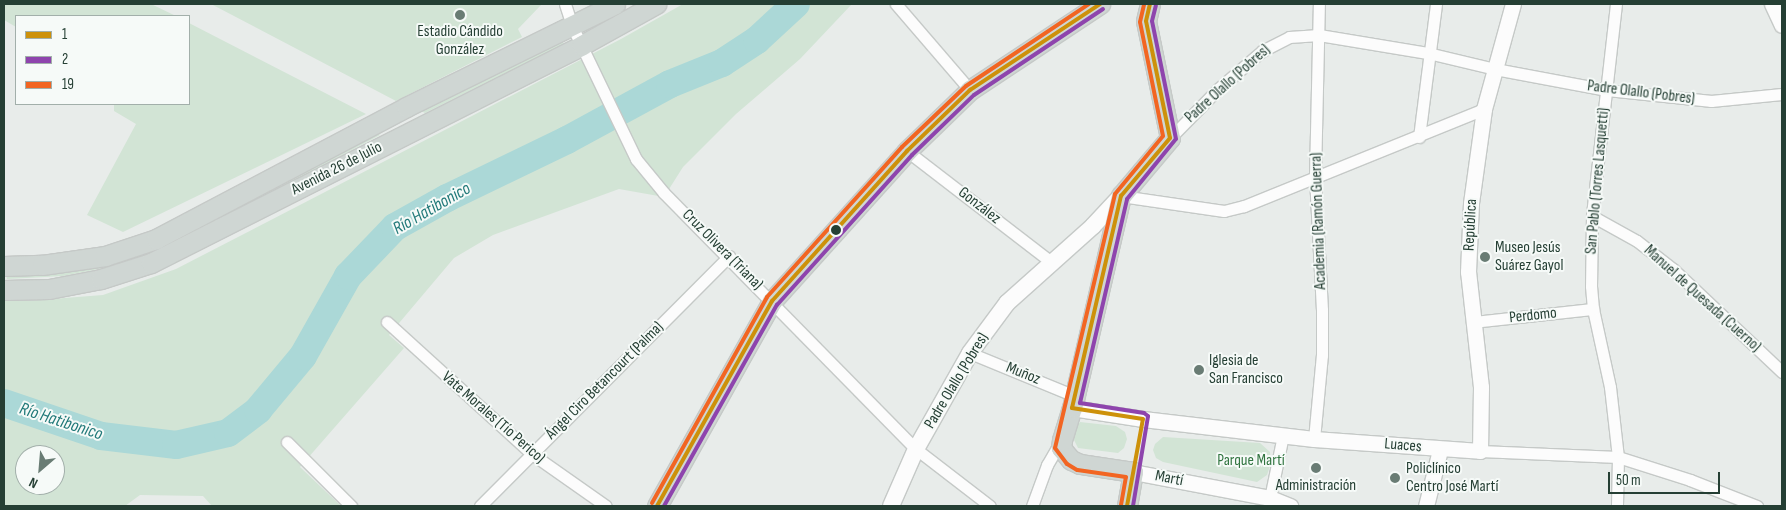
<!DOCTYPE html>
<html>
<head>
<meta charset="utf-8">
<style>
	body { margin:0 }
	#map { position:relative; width:1786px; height:510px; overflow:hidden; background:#e8ecea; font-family:"Sofia Sans Condensed",sans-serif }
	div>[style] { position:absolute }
	.green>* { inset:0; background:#d2e4d5 }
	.river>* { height:28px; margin:-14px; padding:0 14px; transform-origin:14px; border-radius:14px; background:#abd8d7 }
	.roads { filter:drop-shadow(1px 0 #c5c9c7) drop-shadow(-1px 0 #c5c9c7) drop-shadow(0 1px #c5c9c7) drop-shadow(0 -1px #c5c9c7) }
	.minor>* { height:11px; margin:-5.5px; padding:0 5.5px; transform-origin:5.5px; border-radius:5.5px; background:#fcfcfc }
	.tertiary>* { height:15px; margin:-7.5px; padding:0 7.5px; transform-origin:7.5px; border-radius:7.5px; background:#fcfcfc }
	.secondary>* { height:16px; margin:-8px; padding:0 8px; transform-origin:8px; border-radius:8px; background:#fcfcfc }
	.primary>* { height:19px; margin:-9.5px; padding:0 9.5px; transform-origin:9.5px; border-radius:9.5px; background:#cfd6d3 }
	.bus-1>* { height:4px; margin:-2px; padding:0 2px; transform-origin:2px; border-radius:2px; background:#cd910a }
	.bus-2>* { height:4px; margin:-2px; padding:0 2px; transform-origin:2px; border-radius:2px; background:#8e44ad }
	.bus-3>* { height:4px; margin:-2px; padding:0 2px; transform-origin:2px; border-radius:2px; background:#f26522 }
	.dots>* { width:14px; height:14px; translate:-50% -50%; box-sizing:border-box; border:2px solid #f6faf8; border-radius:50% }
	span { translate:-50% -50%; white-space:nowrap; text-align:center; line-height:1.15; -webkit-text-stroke:4px #f6faf8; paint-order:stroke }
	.poi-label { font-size:16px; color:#253f34 }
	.left { translate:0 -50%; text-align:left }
	.street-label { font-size:16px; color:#253f34 }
	.park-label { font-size:16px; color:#317540 }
	.water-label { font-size:18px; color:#217979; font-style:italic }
	.frame { position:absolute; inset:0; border:5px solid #253f34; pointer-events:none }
	.legend { position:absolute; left:15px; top:15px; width:175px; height:90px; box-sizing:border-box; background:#f6faf8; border:1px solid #a2afaa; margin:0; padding:6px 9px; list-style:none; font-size:15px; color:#253f34 }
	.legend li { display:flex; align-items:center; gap:10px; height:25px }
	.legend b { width:25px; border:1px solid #a2afaa }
	.north { position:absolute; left:15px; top:445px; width:50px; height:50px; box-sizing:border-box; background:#f6faf8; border:1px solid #a2afaa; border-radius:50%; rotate:207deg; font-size:14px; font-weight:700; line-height:20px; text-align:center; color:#253f34 }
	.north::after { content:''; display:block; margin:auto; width:18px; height:22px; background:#697c74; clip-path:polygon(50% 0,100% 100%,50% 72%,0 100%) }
	.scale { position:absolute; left:1608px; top:472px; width:112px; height:22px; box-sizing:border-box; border:2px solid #253f34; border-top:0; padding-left:6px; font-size:15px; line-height:18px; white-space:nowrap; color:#253f34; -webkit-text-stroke:4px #f6faf8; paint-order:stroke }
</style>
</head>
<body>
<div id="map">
	<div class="green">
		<div style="clip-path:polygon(4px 4px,151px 4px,176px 16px,16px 16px,16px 27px,4px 20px)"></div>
		<div style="clip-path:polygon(211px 4px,542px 4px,518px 29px,522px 37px,396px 101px)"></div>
		<div style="clip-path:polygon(evenodd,683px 4px,852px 4px,800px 59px,736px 114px,683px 167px,664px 197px,619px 189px,493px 235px,454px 258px,389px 335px,404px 348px,300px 467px,341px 506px,212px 506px,203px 496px,140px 495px,125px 506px,4px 506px,4px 300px,26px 301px,103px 295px,176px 269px,621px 39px,683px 4px,25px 455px,55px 455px,55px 485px,25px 485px,25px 455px)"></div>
		<div style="clip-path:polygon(189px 23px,366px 114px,123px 232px,87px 215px,136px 124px,114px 111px,114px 104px,189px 104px)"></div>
		<div style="clip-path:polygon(562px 41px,564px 44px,425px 113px,421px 111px)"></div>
		<div style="clip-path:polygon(376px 132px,380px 135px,179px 242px,141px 257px,109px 267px,63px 276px,7px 279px,6px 275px,61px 272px)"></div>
		<div style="clip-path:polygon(1080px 422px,1116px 426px,1125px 432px,1127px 439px,1124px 448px,1118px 453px,1078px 448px,1071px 434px)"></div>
		<div style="clip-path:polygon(1163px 437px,1260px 443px,1270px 452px,1271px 463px,1267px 475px,1257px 482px,1163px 462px,1156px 458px,1153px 450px,1155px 444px)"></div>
	</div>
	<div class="river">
		<div style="left:4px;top:403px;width:102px;rotate:18.8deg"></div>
		<div style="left:101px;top:436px;width:76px;rotate:6.8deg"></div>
		<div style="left:176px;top:445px;width:53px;rotate:-13deg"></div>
		<div style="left:228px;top:433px;width:38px;rotate:-37deg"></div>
		<div style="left:258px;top:410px;width:70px;rotate:-50.2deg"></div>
		<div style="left:303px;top:356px;width:92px;rotate:-60.6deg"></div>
		<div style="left:348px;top:276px;width:68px;rotate:-46.2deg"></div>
		<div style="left:395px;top:227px;width:60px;rotate:-29.1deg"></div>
		<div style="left:447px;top:198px;width:133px;rotate:-25.8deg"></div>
		<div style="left:567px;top:140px;width:117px;rotate:-28.5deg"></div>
		<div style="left:670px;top:84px;width:56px;rotate:-22deg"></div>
		<div style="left:722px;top:63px;width:42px;rotate:-33.3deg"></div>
		<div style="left:757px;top:40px;width:53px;rotate:-42.7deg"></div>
	</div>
	<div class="roads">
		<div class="minor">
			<div style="left:565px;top:4px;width:23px;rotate:72deg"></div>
			<div style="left:572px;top:26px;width:148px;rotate:64.3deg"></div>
			<div style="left:636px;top:159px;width:44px;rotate:50.5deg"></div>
			<div style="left:664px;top:193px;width:359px;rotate:45.5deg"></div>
			<div style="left:916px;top:449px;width:93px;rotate:37.6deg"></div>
			<div style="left:896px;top:4px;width:113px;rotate:49.3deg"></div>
			<div style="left:1616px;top:4px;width:213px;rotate:96.5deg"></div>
			<div style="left:1592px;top:216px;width:70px;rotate:90.8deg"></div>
			<div style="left:1591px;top:286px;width:23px;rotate:85deg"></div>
			<div style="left:1593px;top:309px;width:80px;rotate:77.7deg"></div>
			<div style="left:1610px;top:387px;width:70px;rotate:83.5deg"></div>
			<div style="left:1618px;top:457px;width:49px;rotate:91.2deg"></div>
			<div style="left:1419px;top:137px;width:134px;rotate:-82.7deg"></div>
			<div style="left:1170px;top:138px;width:69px;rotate:-45.6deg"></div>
			<div style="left:1218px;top:89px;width:58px;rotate:-40.8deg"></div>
			<div style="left:1262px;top:51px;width:30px;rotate:-27deg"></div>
			<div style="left:1289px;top:37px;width:30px;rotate:-4deg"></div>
			<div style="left:1319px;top:35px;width:110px;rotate:9.4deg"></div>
			<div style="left:1428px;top:53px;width:69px;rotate:13.4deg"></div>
			<div style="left:1495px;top:69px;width:114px;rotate:10.6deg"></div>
			<div style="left:1607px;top:90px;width:105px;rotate:6deg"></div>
			<div style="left:1711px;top:101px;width:71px;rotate:-5.6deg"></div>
			<div style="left:907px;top:151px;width:182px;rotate:37.6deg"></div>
			<div style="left:1121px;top:196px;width:104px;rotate:8.3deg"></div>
			<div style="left:1224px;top:211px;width:21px;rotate:-14deg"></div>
			<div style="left:1244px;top:206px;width:259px;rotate:-22deg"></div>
			<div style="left:1592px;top:216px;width:51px;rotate:29.1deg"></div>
			<div style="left:1637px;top:241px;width:46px;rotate:37.9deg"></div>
			<div style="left:1673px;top:269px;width:150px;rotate:43.4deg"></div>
			<div style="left:387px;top:322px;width:196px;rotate:42.3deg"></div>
			<div style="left:532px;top:454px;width:90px;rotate:35.1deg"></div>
			<div style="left:1473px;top:322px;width:121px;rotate:-6.2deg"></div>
			<div style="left:970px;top:353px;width:113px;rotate:22.3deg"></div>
			<div style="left:1314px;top:439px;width:84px;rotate:-84.6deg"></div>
			<div style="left:1322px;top:355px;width:45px;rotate:-90deg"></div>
			<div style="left:1322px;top:310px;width:134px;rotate:-93deg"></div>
			<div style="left:1315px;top:176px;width:172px;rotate:-88.7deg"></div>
			<div style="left:287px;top:442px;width:91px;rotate:45deg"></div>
			<div style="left:1480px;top:451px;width:138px;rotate:2.5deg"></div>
			<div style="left:1618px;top:457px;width:76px;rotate:17.7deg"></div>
			<div style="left:1690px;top:480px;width:72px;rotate:21.2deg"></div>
			<div style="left:1270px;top:498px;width:64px;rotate:-78.3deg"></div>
			<div style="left:480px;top:506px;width:353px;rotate:-45.1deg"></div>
			<div style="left:1032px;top:506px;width:44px;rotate:-69.9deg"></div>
			<div style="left:1047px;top:465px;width:28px;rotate:-60deg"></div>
		</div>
		<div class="tertiary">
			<div style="left:1772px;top:4px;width:23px;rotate:65deg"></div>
			<div style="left:1072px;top:408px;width:72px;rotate:8.8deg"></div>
			<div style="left:1143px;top:419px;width:172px;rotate:6.7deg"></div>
			<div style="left:1314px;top:439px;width:166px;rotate:4.1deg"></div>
			<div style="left:1480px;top:451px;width:64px;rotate:-89.1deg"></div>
			<div style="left:1481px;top:387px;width:116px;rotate:-96.4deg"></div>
			<div style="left:1468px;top:272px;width:69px;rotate:-87.5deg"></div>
			<div style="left:1471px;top:203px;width:95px;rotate:-82.1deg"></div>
			<div style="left:1484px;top:109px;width:109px;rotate:-74.6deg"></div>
			<div style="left:1133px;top:472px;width:139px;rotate:10.7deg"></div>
			<div style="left:1270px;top:498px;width:22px;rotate:22deg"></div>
			<div style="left:1426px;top:506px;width:58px;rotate:-76deg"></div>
		</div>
		<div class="secondary">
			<div style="left:891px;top:506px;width:62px;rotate:-66.3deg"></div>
			<div style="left:916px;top:449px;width:110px;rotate:-60.6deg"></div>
			<div style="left:970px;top:353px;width:62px;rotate:-53.5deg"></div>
			<div style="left:1007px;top:303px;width:115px;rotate:-41.8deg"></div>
			<div style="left:1093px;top:226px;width:41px;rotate:-47deg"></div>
		</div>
		<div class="primary">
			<div style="left:4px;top:266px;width:38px;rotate:-2deg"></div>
			<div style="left:42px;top:265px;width:64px;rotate:-8.1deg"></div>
			<div style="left:105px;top:256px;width:54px;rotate:-18.4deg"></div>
			<div style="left:156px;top:239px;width:283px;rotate:-27.8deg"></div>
			<div style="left:406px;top:107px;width:233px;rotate:-26.2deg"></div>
			<div style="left:4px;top:290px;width:45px;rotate:-1.3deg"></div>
			<div style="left:49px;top:289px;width:53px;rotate:-10.9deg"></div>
			<div style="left:101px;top:279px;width:52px;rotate:-17.7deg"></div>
			<div style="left:151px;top:263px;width:483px;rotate:-26.8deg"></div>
			<div style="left:582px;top:45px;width:85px;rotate:-29deg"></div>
			<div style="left:657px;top:506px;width:235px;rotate:-60.7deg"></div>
			<div style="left:772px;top:301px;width:202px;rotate:-48deg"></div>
			<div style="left:907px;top:151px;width:88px;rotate:-44.1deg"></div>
			<div style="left:970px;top:90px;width:156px;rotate:-33.5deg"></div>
			<div style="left:1127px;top:506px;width:35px;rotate:-80deg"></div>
			<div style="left:1133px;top:472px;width:54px;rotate:-171.4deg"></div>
			<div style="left:1080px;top:464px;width:10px;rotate:-156deg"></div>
			<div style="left:1071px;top:460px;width:16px;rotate:-130deg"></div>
			<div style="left:1061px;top:448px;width:8px;rotate:-83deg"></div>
			<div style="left:1062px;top:440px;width:34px;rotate:-73deg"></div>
			<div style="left:1072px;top:408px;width:218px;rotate:-77deg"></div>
			<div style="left:1121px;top:196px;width:76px;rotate:-49.8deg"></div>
			<div style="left:1170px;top:138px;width:119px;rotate:-101.6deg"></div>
			<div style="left:1146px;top:21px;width:17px;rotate:-77deg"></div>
		</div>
	</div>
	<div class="bus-1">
		<div style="left:657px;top:506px;width:235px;rotate:-60.7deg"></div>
		<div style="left:772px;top:301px;width:202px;rotate:-48deg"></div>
		<div style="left:907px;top:151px;width:88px;rotate:-44.1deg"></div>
		<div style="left:970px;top:90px;width:156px;rotate:-33.5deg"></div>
		<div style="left:1127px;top:506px;width:88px;rotate:-79.6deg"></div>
		<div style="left:1143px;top:419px;width:72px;rotate:-171.2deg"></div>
		<div style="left:1072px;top:408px;width:218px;rotate:-77deg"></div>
		<div style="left:1121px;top:196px;width:76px;rotate:-49.8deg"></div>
		<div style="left:1170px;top:138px;width:119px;rotate:-101.6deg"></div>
		<div style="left:1146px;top:21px;width:17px;rotate:-77deg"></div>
	</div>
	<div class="bus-2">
		<div style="left:664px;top:506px;width:231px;rotate:-60.7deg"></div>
		<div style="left:777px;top:305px;width:202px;rotate:-48deg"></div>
		<div style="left:912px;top:155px;width:86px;rotate:-44.1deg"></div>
		<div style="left:974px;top:95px;width:155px;rotate:-33.7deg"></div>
		<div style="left:1133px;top:506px;width:91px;rotate:-80.5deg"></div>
		<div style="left:1148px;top:416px;width:5px;rotate:-143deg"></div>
		<div style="left:1144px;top:413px;width:65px;rotate:-171.1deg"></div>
		<div style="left:1080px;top:403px;width:209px;rotate:-77deg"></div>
		<div style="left:1127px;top:199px;width:77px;rotate:-50.8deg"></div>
		<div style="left:1176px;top:139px;width:120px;rotate:-101.5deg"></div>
		<div style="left:1152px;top:21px;width:16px;rotate:-76deg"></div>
	</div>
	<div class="bus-3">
		<div style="left:652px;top:503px;width:236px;rotate:-60.8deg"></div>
		<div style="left:767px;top:297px;width:202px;rotate:-48deg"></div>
		<div style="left:902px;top:147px;width:88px;rotate:-43.6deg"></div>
		<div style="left:966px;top:86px;width:148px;rotate:-33.7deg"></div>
		<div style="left:1121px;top:505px;width:28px;rotate:-80deg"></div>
		<div style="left:1126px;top:477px;width:49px;rotate:-171.9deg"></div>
		<div style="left:1077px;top:470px;width:12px;rotate:-149deg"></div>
		<div style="left:1067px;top:464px;width:20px;rotate:-127deg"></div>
		<div style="left:1055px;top:448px;width:261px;rotate:-76.7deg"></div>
		<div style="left:1115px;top:194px;width:75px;rotate:-50.4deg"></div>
		<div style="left:1163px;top:136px;width:116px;rotate:-101.4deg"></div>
		<div style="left:1140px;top:22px;width:18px;rotate:-77deg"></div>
	</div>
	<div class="dots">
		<div style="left:460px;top:15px;background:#697c74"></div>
		<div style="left:836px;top:230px;background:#253f34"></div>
		<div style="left:1485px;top:257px;background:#697c74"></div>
		<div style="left:1199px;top:370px;background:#697c74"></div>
		<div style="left:1316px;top:468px;background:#697c74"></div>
		<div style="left:1395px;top:478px;background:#697c74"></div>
	</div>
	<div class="poi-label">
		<span style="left:460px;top:41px">Estadio Cándido<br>González</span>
		<span class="left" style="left:1495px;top:257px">Museo Jesús<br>Suárez Gayol</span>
		<span class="left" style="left:1209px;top:370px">Iglesia de<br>San Francisco</span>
		<span class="left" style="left:1406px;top:478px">Policlínico<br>Centro José Martí</span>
		<span style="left:1316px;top:486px">Administración</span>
	</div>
	<div class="street-label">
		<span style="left:1228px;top:84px;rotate:-42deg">Padre Olallo (Pobres)</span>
		<span style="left:1641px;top:93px;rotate:7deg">Padre Olallo (Pobres)</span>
		<span style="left:337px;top:169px;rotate:-27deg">Avenida 26 de Julio</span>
		<span style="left:1598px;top:181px;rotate:-85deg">San Pablo (Torres Lasquetti)</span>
		<span style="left:979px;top:206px;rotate:38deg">González</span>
		<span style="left:1319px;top:221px;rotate:-92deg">Academia (Ramón Guerra)</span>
		<span style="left:1471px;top:225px;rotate:-87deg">República</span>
		<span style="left:722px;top:250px;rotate:45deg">Cruz Olivera (Triana)</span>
		<span style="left:1702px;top:299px;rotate:42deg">Manuel de Quesada (Cuerno)</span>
		<span style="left:1533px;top:316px;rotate:-6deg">Perdomo</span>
		<span style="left:1023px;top:374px;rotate:22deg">Muñoz</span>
		<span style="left:605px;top:381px;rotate:-45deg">Ángel Ciro Betancourt (Palma)</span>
		<span style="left:957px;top:381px;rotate:-59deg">Padre Olallo (Pobres)</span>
		<span style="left:493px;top:418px;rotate:41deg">Vate Morales (Tío Perico)</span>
		<span style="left:1403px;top:446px;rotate:5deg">Luaces</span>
		<span style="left:1169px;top:479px;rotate:11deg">Martí</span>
	</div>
	<div class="park-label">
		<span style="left:1251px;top:461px">Parque Martí</span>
	</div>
	<div class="water-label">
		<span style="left:432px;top:209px;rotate:-30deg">Río Hatibonico</span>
		<span style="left:61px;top:422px;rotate:18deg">Río Hatibonico</span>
	</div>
	<div class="frame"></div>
	<ul class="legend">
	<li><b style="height:6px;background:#cd910a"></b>1</li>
	<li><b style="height:6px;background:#8e44ad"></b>2</li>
	<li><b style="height:6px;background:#f26522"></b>19</li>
	</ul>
	<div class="north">N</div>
	<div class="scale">50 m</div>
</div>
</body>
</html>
